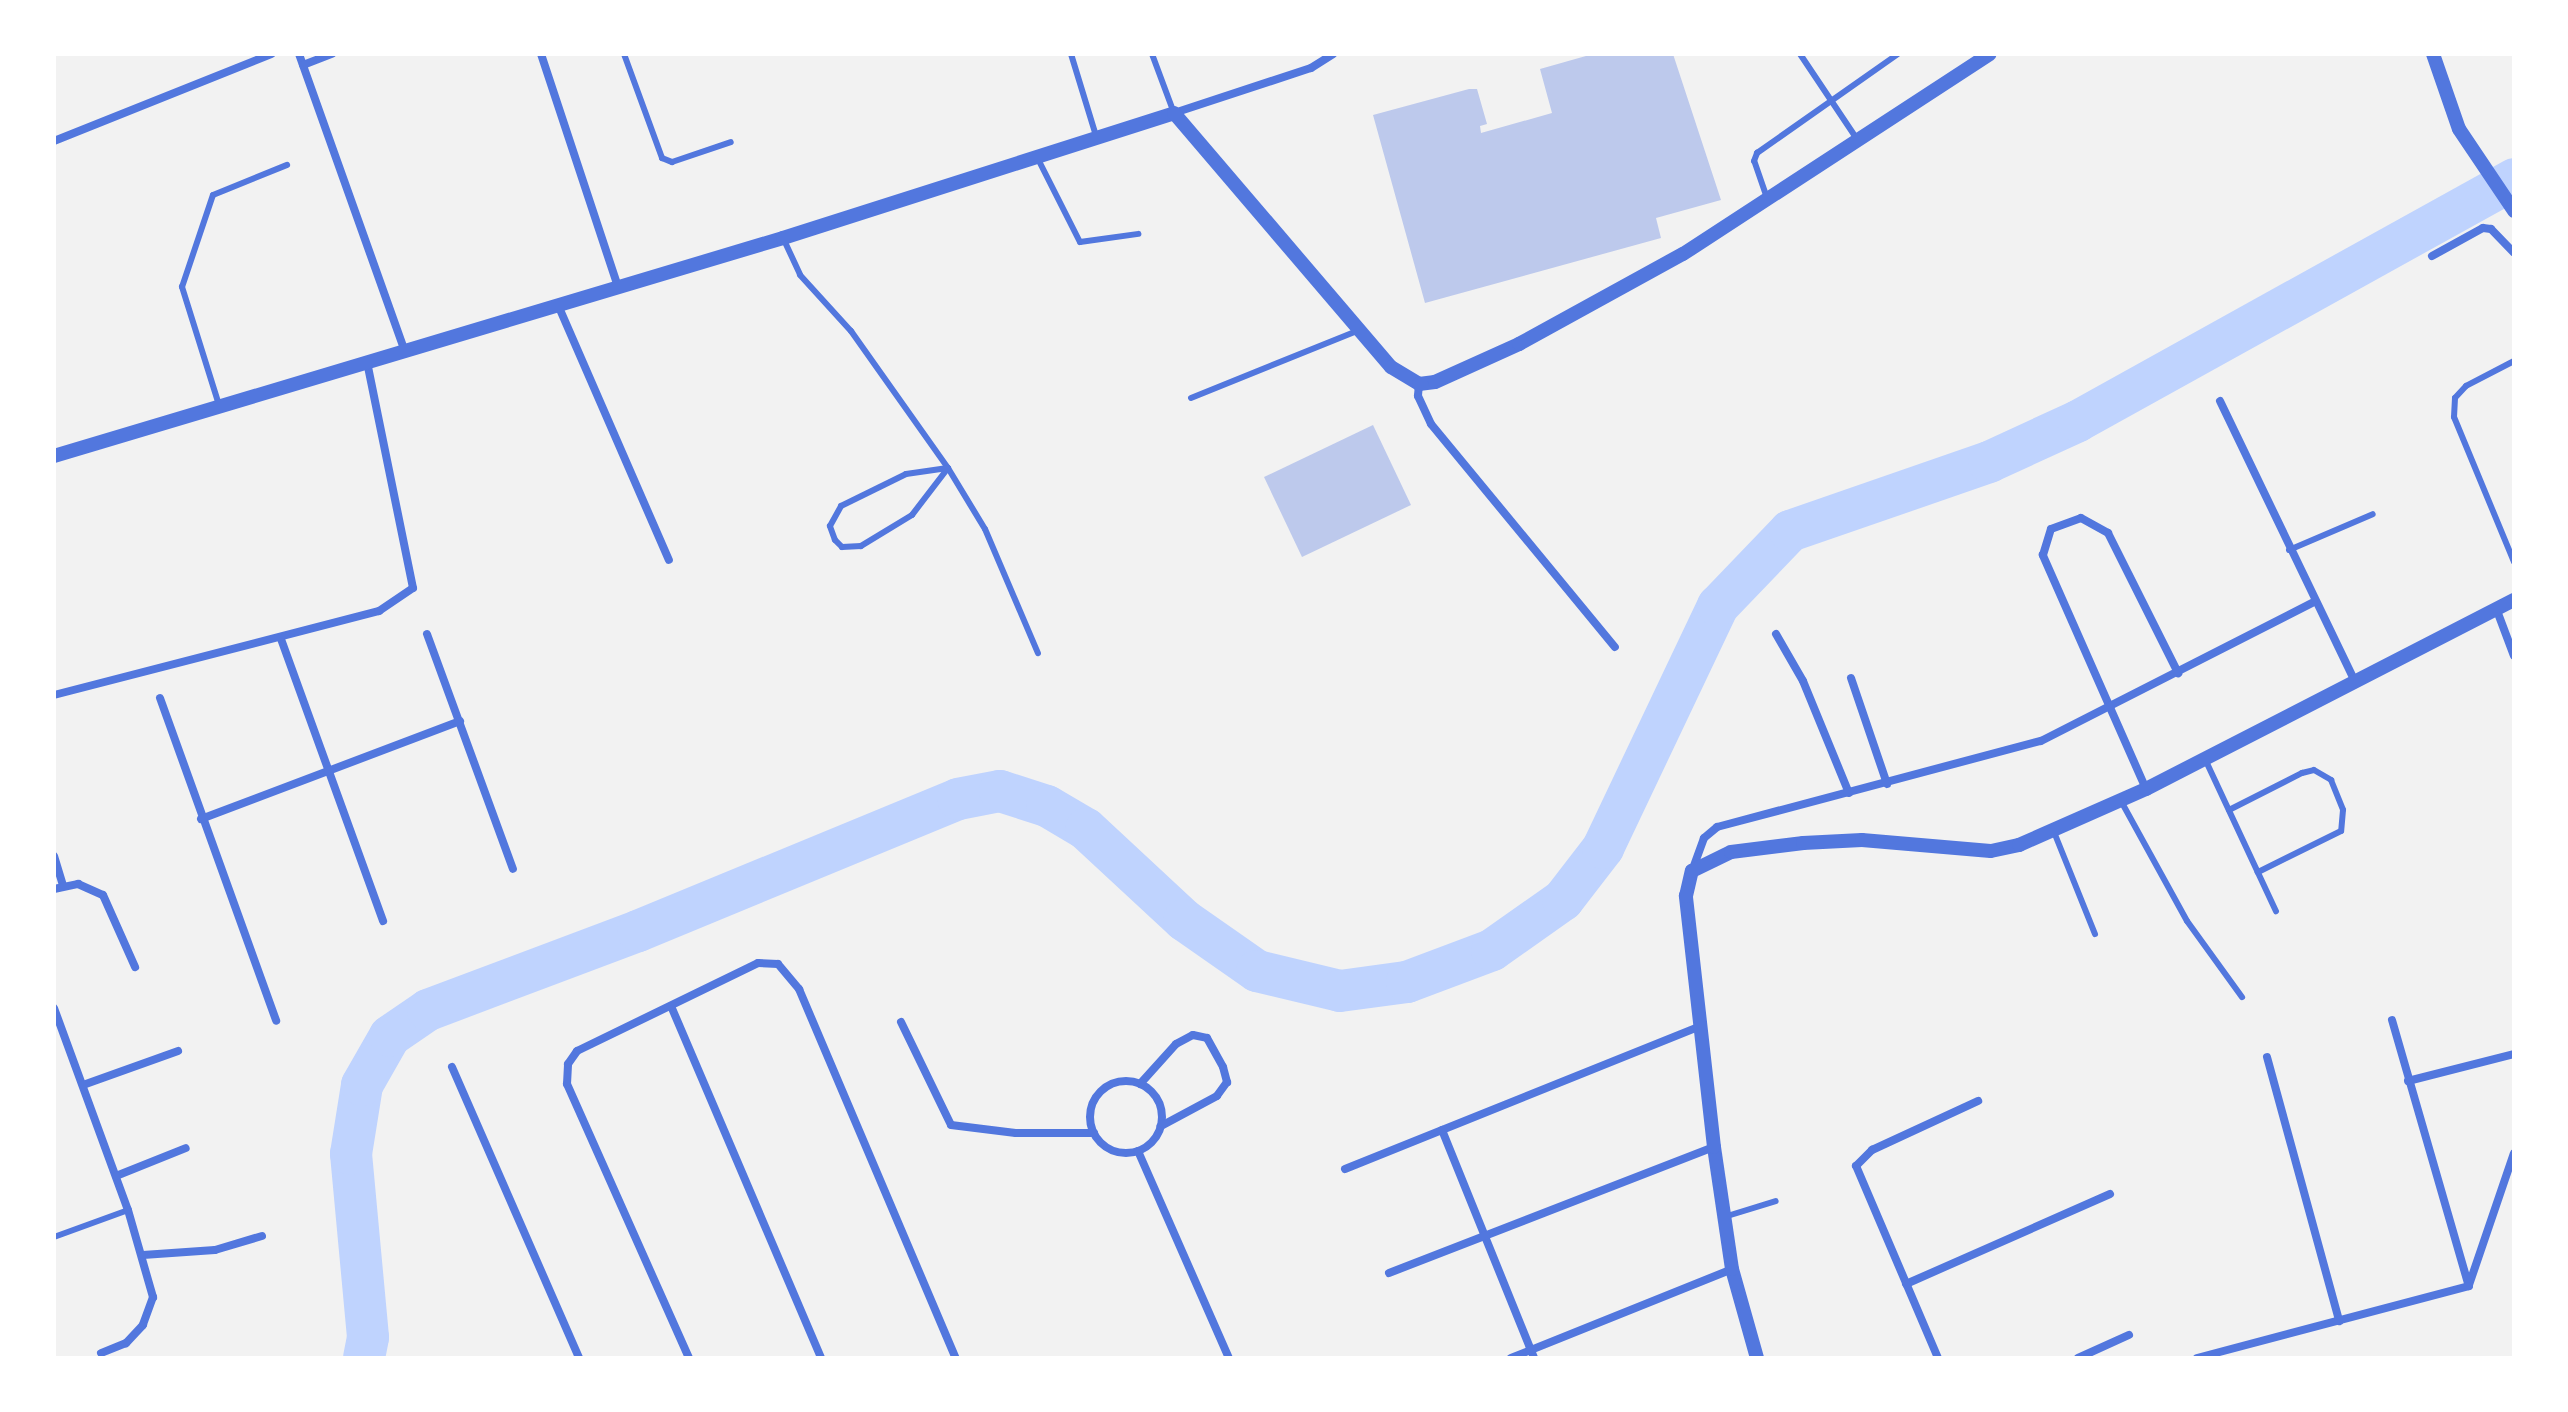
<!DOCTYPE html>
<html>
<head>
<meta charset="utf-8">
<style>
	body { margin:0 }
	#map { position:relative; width:2568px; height:1412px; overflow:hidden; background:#f2f2f2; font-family:Raleway,sans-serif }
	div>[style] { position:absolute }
	.river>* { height:42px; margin:-21px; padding:0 21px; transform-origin:21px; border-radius:21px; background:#bfd3fe }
	.building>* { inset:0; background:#bdc9ec }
	.service>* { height:6px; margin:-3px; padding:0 3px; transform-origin:3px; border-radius:3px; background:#5277de }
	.minor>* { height:8px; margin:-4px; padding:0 4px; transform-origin:4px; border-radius:4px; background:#5277de }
	.minor>.ring { margin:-4px; padding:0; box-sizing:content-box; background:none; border:8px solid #5277de; border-radius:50% }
	.tertiary>* { height:14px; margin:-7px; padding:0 7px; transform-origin:7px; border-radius:7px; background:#5277de }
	span { translate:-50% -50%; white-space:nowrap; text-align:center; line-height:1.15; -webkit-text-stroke:7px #fff; paint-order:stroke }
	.frame { position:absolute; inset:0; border:56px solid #fff; pointer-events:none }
</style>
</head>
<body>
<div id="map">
	<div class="river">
		<div style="left:364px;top:1358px;width:21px;rotate:-79deg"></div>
		<div style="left:368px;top:1337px;width:184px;rotate:-95.3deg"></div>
		<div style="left:351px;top:1154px;width:70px;rotate:-80.9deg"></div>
		<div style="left:362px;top:1085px;width:56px;rotate:-60.3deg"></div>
		<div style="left:390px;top:1036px;width:46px;rotate:-34.4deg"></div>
		<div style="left:428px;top:1010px;width:224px;rotate:-20.6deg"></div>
		<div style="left:638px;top:931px;width:346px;rotate:-22.4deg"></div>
		<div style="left:958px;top:799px;width:43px;rotate:-10.8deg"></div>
		<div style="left:1000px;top:791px;width:49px;rotate:17.7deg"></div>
		<div style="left:1047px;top:806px;width:45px;rotate:30.5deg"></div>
		<div style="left:1086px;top:829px;width:134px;rotate:42.9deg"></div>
		<div style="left:1184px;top:920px;width:89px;rotate:34.9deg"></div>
		<div style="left:1257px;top:971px;width:85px;rotate:13.5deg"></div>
		<div style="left:1340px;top:991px;width:68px;rotate:-7.7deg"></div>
		<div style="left:1407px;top:982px;width:91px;rotate:-20.6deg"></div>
		<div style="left:1492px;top:950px;width:87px;rotate:-35.2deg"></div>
		<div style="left:1563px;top:900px;width:66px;rotate:-52.4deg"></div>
		<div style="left:1603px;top:848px;width:268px;rotate:-64.6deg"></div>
		<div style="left:1718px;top:606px;width:104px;rotate:-46.2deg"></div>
		<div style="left:1790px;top:531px;width:211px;rotate:-19.1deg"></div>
		<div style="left:1989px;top:462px;width:98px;rotate:-24.7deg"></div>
		<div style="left:2078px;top:421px;width:499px;rotate:-29deg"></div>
	</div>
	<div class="building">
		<div style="clip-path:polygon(1593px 54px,1673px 54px,1721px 200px,1656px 218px,1661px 238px,1425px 303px,1373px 115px,1469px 89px,1477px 89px,1487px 124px,1480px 126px,1481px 133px,1552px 113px,1540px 69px)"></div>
		<div style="clip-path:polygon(1373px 425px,1411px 505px,1302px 557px,1264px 477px)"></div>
	</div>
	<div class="service">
		<div style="left:624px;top:54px;width:111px;rotate:69.9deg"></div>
		<div style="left:662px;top:158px;width:11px;rotate:22deg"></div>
		<div style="left:672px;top:162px;width:62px;rotate:-18.7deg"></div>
		<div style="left:1071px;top:54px;width:89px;rotate:73deg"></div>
		<div style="left:1152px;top:54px;width:63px;rotate:69.6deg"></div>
		<div style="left:1800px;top:54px;width:102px;rotate:56.2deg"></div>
		<div style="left:1038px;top:159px;width:93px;rotate:63.2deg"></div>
		<div style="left:1080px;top:242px;width:59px;rotate:-7.9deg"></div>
		<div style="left:1767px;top:198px;width:39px;rotate:-109deg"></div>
		<div style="left:1754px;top:161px;width:9px;rotate:-69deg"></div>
		<div style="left:1757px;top:153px;width:172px;rotate:-35.1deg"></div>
		<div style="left:784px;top:240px;width:38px;rotate:65deg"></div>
		<div style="left:800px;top:275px;width:76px;rotate:47.7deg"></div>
		<div style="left:851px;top:331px;width:168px;rotate:54.7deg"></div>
		<div style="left:948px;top:468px;width:71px;rotate:58.8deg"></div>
		<div style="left:985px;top:529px;width:135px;rotate:66.9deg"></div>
		<div style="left:2514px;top:361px;width:54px;rotate:152.5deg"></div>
		<div style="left:2466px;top:386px;width:16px;rotate:133deg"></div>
		<div style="left:2455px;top:398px;width:19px;rotate:93deg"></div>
		<div style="left:2454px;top:417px;width:157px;rotate:67.5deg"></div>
		<div style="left:1191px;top:398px;width:179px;rotate:-22deg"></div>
		<div style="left:219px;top:405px;width:124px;rotate:-107.4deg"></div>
		<div style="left:182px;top:287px;width:97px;rotate:-71.4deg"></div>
		<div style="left:213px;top:195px;width:80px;rotate:-22.1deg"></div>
		<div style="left:948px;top:468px;width:59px;rotate:127.5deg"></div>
		<div style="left:912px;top:515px;width:60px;rotate:148.7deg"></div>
		<div style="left:861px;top:546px;width:19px;rotate:177deg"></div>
		<div style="left:842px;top:547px;width:10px;rotate:-135deg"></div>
		<div style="left:835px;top:540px;width:15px;rotate:-110deg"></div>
		<div style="left:830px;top:526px;width:23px;rotate:-61deg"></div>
		<div style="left:841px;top:506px;width:72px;rotate:-26.2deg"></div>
		<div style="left:906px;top:474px;width:42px;rotate:-8.1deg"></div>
		<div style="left:2289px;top:550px;width:91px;rotate:-23.2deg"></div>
		<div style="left:2205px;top:759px;width:168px;rotate:65deg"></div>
		<div style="left:2121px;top:801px;width:137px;rotate:61.2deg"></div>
		<div style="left:2187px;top:921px;width:94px;rotate:54.1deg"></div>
		<div style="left:2229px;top:810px;width:82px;rotate:-26.9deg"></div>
		<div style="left:2302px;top:773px;width:12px;rotate:-14deg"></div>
		<div style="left:2314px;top:770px;width:20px;rotate:30deg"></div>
		<div style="left:2331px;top:780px;width:32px;rotate:68deg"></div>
		<div style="left:2343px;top:810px;width:21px;rotate:95deg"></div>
		<div style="left:2341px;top:831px;width:93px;rotate:153.7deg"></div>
		<div style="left:2054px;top:832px;width:110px;rotate:68.1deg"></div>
		<div style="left:1724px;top:1217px;width:54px;rotate:-17.1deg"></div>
		<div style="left:54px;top:1237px;width:79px;rotate:-20deg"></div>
	</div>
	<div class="minor">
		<div style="left:299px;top:54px;width:315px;rotate:70.4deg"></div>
		<div style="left:541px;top:54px;width:245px;rotate:71.7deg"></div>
		<div style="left:303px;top:65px;width:31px;rotate:-21deg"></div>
		<div style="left:1174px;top:113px;width:144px;rotate:-18.2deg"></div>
		<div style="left:1311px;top:68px;width:26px;rotate:-32deg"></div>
		<div style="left:54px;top:141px;width:234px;rotate:-21.8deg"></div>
		<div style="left:2432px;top:256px;width:58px;rotate:-28.8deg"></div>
		<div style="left:2483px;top:228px;width:8px;rotate:7deg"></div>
		<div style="left:2491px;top:229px;width:33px;rotate:46deg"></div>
		<div style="left:558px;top:305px;width:278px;rotate:66.5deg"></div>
		<div style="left:1419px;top:384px;width:12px;rotate:95deg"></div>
		<div style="left:1418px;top:396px;width:31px;rotate:65deg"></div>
		<div style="left:1431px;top:424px;width:289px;rotate:50.5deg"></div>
		<div style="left:2220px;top:401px;width:311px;rotate:64.3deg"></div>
		<div style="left:2496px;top:608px;width:51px;rotate:69.4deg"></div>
		<div style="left:427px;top:634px;width:250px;rotate:69.9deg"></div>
		<div style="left:1776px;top:634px;width:54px;rotate:60.1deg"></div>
		<div style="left:1803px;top:681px;width:121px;rotate:67.7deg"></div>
		<div style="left:281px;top:639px;width:300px;rotate:70.1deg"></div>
		<div style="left:1851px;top:678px;width:112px;rotate:71.2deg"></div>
		<div style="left:54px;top:695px;width:336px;rotate:-14.5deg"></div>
		<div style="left:379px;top:611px;width:41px;rotate:-34.1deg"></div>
		<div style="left:413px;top:588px;width:231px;rotate:-101.5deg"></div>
		<div style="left:160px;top:698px;width:343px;rotate:70.2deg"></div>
		<div style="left:2146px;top:789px;width:256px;rotate:-113.8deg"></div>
		<div style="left:2043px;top:555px;width:27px;rotate:-73deg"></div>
		<div style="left:2051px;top:529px;width:32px;rotate:-20deg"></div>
		<div style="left:2081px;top:518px;width:31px;rotate:29deg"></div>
		<div style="left:2108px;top:533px;width:157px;rotate:63.4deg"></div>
		<div style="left:201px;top:819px;width:277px;rotate:-20.7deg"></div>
		<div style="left:54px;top:856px;width:31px;rotate:73deg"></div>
		<div style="left:1692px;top:871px;width:35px;rotate:-70deg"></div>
		<div style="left:1704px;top:838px;width:17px;rotate:-40deg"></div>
		<div style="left:1717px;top:827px;width:335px;rotate:-14.9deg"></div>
		<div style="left:2041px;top:741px;width:306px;rotate:-27deg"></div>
		<div style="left:54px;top:889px;width:25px;rotate:-12deg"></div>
		<div style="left:78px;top:884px;width:27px;rotate:24deg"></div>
		<div style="left:103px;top:895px;width:79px;rotate:66deg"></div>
		<div style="left:671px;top:1006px;width:383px;rotate:66.9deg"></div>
		<div style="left:54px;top:1008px;width:215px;rotate:69.9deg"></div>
		<div style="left:128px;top:1210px;width:91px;rotate:74deg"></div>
		<div style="left:153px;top:1297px;width:30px;rotate:110deg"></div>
		<div style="left:143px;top:1325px;width:25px;rotate:133deg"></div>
		<div style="left:126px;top:1343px;width:27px;rotate:158deg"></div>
		<div style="left:2392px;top:1020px;width:277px;rotate:73.9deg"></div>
		<div style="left:901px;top:1022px;width:114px;rotate:64.1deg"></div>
		<div style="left:951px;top:1125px;width:65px;rotate:7deg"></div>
		<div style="left:1016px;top:1133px;width:78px"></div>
		<div style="left:2267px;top:1057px;width:274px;rotate:74.7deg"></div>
		<div style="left:452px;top:1067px;width:318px;rotate:66.4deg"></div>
		<div style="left:2408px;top:1081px;width:109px;rotate:-14.3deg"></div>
		<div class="ring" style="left:1090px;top:1081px;width:64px;height:64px"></div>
		<div style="left:1140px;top:1084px;width:54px;rotate:-48deg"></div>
		<div style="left:1176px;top:1044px;width:19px;rotate:-28deg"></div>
		<div style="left:1193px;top:1035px;width:14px;rotate:12deg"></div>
		<div style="left:1207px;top:1038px;width:33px;rotate:61deg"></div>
		<div style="left:1223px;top:1067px;width:16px;rotate:75deg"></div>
		<div style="left:1227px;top:1082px;width:17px;rotate:126deg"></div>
		<div style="left:1217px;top:1096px;width:64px;rotate:151.8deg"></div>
		<div style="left:83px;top:1085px;width:101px;rotate:-19.7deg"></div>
		<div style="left:1442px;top:1130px;width:246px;rotate:68deg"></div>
		<div style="left:1138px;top:1151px;width:226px;rotate:66.3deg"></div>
		<div style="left:1345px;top:1169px;width:381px;rotate:-21.9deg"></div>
		<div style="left:116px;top:1176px;width:75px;rotate:-21.8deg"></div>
		<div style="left:143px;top:1255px;width:72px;rotate:-4deg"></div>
		<div style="left:215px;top:1250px;width:49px;rotate:-16.6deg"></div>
		<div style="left:1389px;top:1273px;width:349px;rotate:-21.2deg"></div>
		<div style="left:1906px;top:1284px;width:223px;rotate:-23.8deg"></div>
		<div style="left:2469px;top:1285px;width:139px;rotate:-71.2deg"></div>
		<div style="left:689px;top:1358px;width:300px;rotate:-114deg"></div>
		<div style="left:567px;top:1084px;width:20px;rotate:-87deg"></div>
		<div style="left:568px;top:1064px;width:16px;rotate:-55deg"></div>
		<div style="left:577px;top:1051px;width:201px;rotate:-25.9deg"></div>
		<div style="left:758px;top:963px;width:20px;rotate:3deg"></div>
		<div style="left:778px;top:964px;width:33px;rotate:50deg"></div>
		<div style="left:799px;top:989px;width:401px;rotate:67deg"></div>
		<div style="left:1511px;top:1358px;width:238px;rotate:-21.9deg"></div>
		<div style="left:1938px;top:1358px;width:209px;rotate:-113.1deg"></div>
		<div style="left:1856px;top:1166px;width:23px;rotate:-45deg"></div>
		<div style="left:1872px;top:1150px;width:117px;rotate:-24.8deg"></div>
		<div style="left:2078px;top:1358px;width:56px;rotate:-24.3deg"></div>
		<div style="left:2197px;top:1358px;width:281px;rotate:-14.8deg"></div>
	</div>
	<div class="tertiary">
		<div style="left:2433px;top:54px;width:79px;rotate:70.9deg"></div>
		<div style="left:2459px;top:129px;width:99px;rotate:56.1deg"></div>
		<div style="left:54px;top:456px;width:761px;rotate:-16.65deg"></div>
		<div style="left:783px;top:238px;width:410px;rotate:-17.7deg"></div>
		<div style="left:1174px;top:113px;width:334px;rotate:49.5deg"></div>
		<div style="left:1391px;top:367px;width:33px;rotate:31deg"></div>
		<div style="left:1419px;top:384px;width:16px;rotate:-7deg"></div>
		<div style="left:1435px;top:382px;width:92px;rotate:-24.3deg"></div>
		<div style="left:1519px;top:344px;width:187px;rotate:-28.8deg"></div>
		<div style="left:1683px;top:254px;width:366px;rotate:-33.1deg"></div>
		<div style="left:1757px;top:1358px;width:92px;rotate:-105.7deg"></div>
		<div style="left:1732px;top:1269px;width:123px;rotate:-98.4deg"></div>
		<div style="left:1714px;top:1147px;width:253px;rotate:-96.4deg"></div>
		<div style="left:1686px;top:896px;width:26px;rotate:-77deg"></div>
		<div style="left:1692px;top:871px;width:43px;rotate:-26deg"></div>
		<div style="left:1731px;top:852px;width:73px;rotate:-7.1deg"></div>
		<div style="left:1803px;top:843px;width:59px;rotate:-2.9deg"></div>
		<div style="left:1862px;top:840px;width:129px;rotate:4.9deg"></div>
		<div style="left:1991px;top:851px;width:29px;rotate:-12deg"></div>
		<div style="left:2019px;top:845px;width:139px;rotate:-23.8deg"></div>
		<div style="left:2146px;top:789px;width:414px;rotate:-27.2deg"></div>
	</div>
	<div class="frame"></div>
</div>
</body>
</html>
